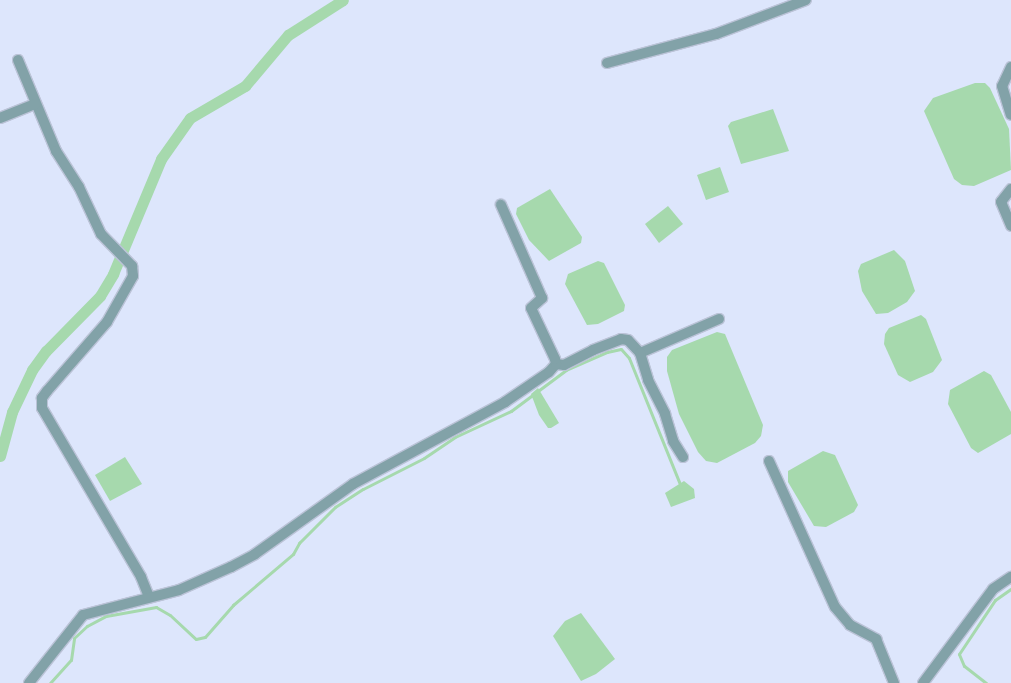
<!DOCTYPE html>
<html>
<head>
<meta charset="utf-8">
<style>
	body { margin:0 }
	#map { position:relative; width:1011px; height:683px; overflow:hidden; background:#dde6fc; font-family:"PT Sans",sans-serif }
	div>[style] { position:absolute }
	.water>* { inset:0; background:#a6d9ad }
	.stream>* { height:3px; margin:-1.5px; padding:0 1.5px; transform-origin:1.5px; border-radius:1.5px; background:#a6d9ad }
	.canal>* { height:11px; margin:-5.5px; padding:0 5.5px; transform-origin:5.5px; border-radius:5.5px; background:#a6d9ad }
	.roads { filter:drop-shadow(1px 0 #bbc3d7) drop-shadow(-1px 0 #bbc3d7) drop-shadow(0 1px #bbc3d7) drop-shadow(0 -1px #bbc3d7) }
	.minor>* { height:10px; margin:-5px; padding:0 5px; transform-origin:5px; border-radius:5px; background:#82a2a8 }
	span { translate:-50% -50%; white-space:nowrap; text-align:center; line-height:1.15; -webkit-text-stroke:4px #fff; paint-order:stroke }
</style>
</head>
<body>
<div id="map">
	<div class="water">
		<div style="clip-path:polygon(975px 83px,985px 83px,990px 88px,1009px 129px,1011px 170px,974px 186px,962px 185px,954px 179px,924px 111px,933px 98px)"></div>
		<div style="clip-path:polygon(773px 109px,789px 151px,741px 164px,728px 126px,731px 122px)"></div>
		<div style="clip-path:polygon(720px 167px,729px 192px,706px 200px,697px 175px)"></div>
		<div style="clip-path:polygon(550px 189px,582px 237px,581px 243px,549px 261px,529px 240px,516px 214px,517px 208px)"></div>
		<div style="clip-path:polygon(668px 206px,683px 224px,659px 243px,645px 224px)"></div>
		<div style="clip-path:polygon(894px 250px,905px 261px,915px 291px,907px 302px,888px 313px,876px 314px,862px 291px,858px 271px,861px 264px)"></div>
		<div style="clip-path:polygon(598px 261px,604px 263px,625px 305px,624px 311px,598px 324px,587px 325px,565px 284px,568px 274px)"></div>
		<div style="clip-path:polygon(921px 315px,926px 319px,942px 360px,933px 372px,910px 382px,898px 375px,884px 344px,885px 334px,889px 328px)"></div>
		<div style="clip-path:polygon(717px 332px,725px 334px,763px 425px,761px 436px,755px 443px,717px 463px,706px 461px,698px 452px,679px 414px,667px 371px,667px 357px,672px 350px)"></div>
		<div style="clip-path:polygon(984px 371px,991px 375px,1011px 412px,1011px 434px,978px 453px,971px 448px,948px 404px,950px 390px)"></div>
		<div style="clip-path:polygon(538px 388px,559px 423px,551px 428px,548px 428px,539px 415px,531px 394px)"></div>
		<div style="clip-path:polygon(823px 451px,835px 455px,858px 505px,854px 512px,826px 527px,814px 526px,788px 482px,788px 471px)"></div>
		<div style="clip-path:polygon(125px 457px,142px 484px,110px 501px,95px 475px)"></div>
		<div style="clip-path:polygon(684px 481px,694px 489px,695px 498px,671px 507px,665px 493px)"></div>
		<div style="clip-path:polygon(581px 613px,615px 659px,596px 674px,581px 681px,553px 636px,565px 621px)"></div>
	</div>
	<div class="stream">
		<div style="left:50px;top:683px;width:31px;rotate:-48deg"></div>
		<div style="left:71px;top:660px;width:22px;rotate:-82deg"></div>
		<div style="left:74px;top:638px;width:18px;rotate:-43deg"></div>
		<div style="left:87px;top:626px;width:21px;rotate:-28deg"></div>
		<div style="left:106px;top:616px;width:51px;rotate:-10.2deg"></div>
		<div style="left:156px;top:607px;width:16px;rotate:30deg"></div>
		<div style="left:170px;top:615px;width:35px;rotate:43deg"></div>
		<div style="left:196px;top:639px;width:9px;rotate:-13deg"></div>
		<div style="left:205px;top:637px;width:43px;rotate:-48.8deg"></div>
		<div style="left:233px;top:605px;width:79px;rotate:-40.4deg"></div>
		<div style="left:293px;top:554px;width:13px;rotate:-61deg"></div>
		<div style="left:299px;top:543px;width:51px;rotate:-45deg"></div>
		<div style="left:335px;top:507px;width:33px;rotate:-33deg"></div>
		<div style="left:363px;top:489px;width:68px;rotate:-26.9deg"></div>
		<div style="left:424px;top:458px;width:37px;rotate:-34deg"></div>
		<div style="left:455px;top:437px;width:62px;rotate:-24.9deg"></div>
		<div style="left:511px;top:411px;width:69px;rotate:-36.7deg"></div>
		<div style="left:566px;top:370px;width:45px;rotate:-23.7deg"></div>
		<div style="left:607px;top:352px;width:14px;rotate:-12deg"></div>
		<div style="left:621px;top:349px;width:12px;rotate:48deg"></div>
		<div style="left:629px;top:358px;width:139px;rotate:68deg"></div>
		<div style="left:986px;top:683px;width:28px;rotate:-142deg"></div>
		<div style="left:964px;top:666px;width:13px;rotate:-113deg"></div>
		<div style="left:959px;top:654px;width:65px;rotate:-56.3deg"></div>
		<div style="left:995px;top:600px;width:19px;rotate:-35deg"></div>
	</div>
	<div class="canal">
		<div style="left:0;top:456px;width:46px;rotate:-74.7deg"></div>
		<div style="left:12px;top:412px;width:47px;rotate:-64.5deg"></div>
		<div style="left:32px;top:370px;width:24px;rotate:-54deg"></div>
		<div style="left:46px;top:351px;width:77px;rotate:-45.5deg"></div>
		<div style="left:100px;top:296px;width:26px;rotate:-59deg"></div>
		<div style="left:113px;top:274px;width:125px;rotate:-67.3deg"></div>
		<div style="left:161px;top:159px;width:50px;rotate:-54.7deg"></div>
		<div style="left:190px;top:118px;width:64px;rotate:-30.2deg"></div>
		<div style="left:245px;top:86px;width:67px;rotate:-49.9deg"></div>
		<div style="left:288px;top:35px;width:65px;rotate:-32.5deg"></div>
	</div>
	<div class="roads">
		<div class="minor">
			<div style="left:18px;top:60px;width:99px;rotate:67.3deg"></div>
			<div style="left:56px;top:151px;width:43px;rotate:57.4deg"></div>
			<div style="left:79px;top:187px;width:52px;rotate:64.9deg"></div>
			<div style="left:101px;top:234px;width:45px;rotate:45.9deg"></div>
			<div style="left:132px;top:266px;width:10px;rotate:84deg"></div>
			<div style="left:133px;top:276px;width:53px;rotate:119.5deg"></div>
			<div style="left:107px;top:322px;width:91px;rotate:131deg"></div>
			<div style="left:47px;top:391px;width:9px;rotate:126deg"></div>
			<div style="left:42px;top:398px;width:10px;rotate:90deg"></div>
			<div style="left:42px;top:408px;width:196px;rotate:59.6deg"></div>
			<div style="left:141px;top:577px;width:22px;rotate:68deg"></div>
			<div style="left:607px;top:63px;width:113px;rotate:-14.9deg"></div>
			<div style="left:716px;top:34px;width:96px;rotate:-20.7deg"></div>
			<div style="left:1011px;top:67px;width:21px;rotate:115deg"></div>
			<div style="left:1002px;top:86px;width:30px;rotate:73deg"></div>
			<div style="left:0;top:118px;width:38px;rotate:-22deg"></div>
			<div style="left:1011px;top:189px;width:16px;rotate:128deg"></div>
			<div style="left:1001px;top:202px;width:26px;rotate:67deg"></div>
			<div style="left:640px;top:353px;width:86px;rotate:-23.3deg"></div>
			<div style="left:556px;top:364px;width:8px;rotate:7deg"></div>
			<div style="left:564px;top:365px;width:33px;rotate:-27deg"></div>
			<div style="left:593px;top:350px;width:30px;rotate:-21deg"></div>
			<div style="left:621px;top:339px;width:7px;rotate:8deg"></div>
			<div style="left:628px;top:340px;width:18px;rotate:47deg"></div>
			<div style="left:640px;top:353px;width:28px;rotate:73deg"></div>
			<div style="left:648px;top:380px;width:38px;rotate:63deg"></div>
			<div style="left:665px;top:414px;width:28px;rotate:73deg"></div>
			<div style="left:673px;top:441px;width:19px;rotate:58deg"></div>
			<div style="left:769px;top:461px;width:160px;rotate:65.7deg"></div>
			<div style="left:835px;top:607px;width:23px;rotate:50deg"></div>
			<div style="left:850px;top:625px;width:30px;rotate:28deg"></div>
			<div style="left:876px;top:639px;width:48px;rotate:67.8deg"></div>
			<div style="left:29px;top:683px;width:87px;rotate:-51.5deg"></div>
			<div style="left:83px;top:615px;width:99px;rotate:-14.6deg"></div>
			<div style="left:179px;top:590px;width:57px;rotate:-23.9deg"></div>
			<div style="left:231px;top:567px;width:27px;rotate:-28deg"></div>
			<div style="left:255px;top:554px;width:120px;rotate:-35.5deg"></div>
			<div style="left:353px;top:484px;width:173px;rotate:-28.3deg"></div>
			<div style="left:505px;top:402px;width:53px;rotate:-34.3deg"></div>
			<div style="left:549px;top:372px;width:11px;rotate:-49deg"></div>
			<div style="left:556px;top:364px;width:5px;rotate:-101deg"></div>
			<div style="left:555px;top:359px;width:56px;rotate:-115.2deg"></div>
			<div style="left:531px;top:308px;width:15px;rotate:-42deg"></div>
			<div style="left:542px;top:298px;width:102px;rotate:-113.8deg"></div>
			<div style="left:923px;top:683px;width:117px;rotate:-53.3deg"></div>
			<div style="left:993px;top:589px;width:22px;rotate:-34deg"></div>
		</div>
	</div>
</div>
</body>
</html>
